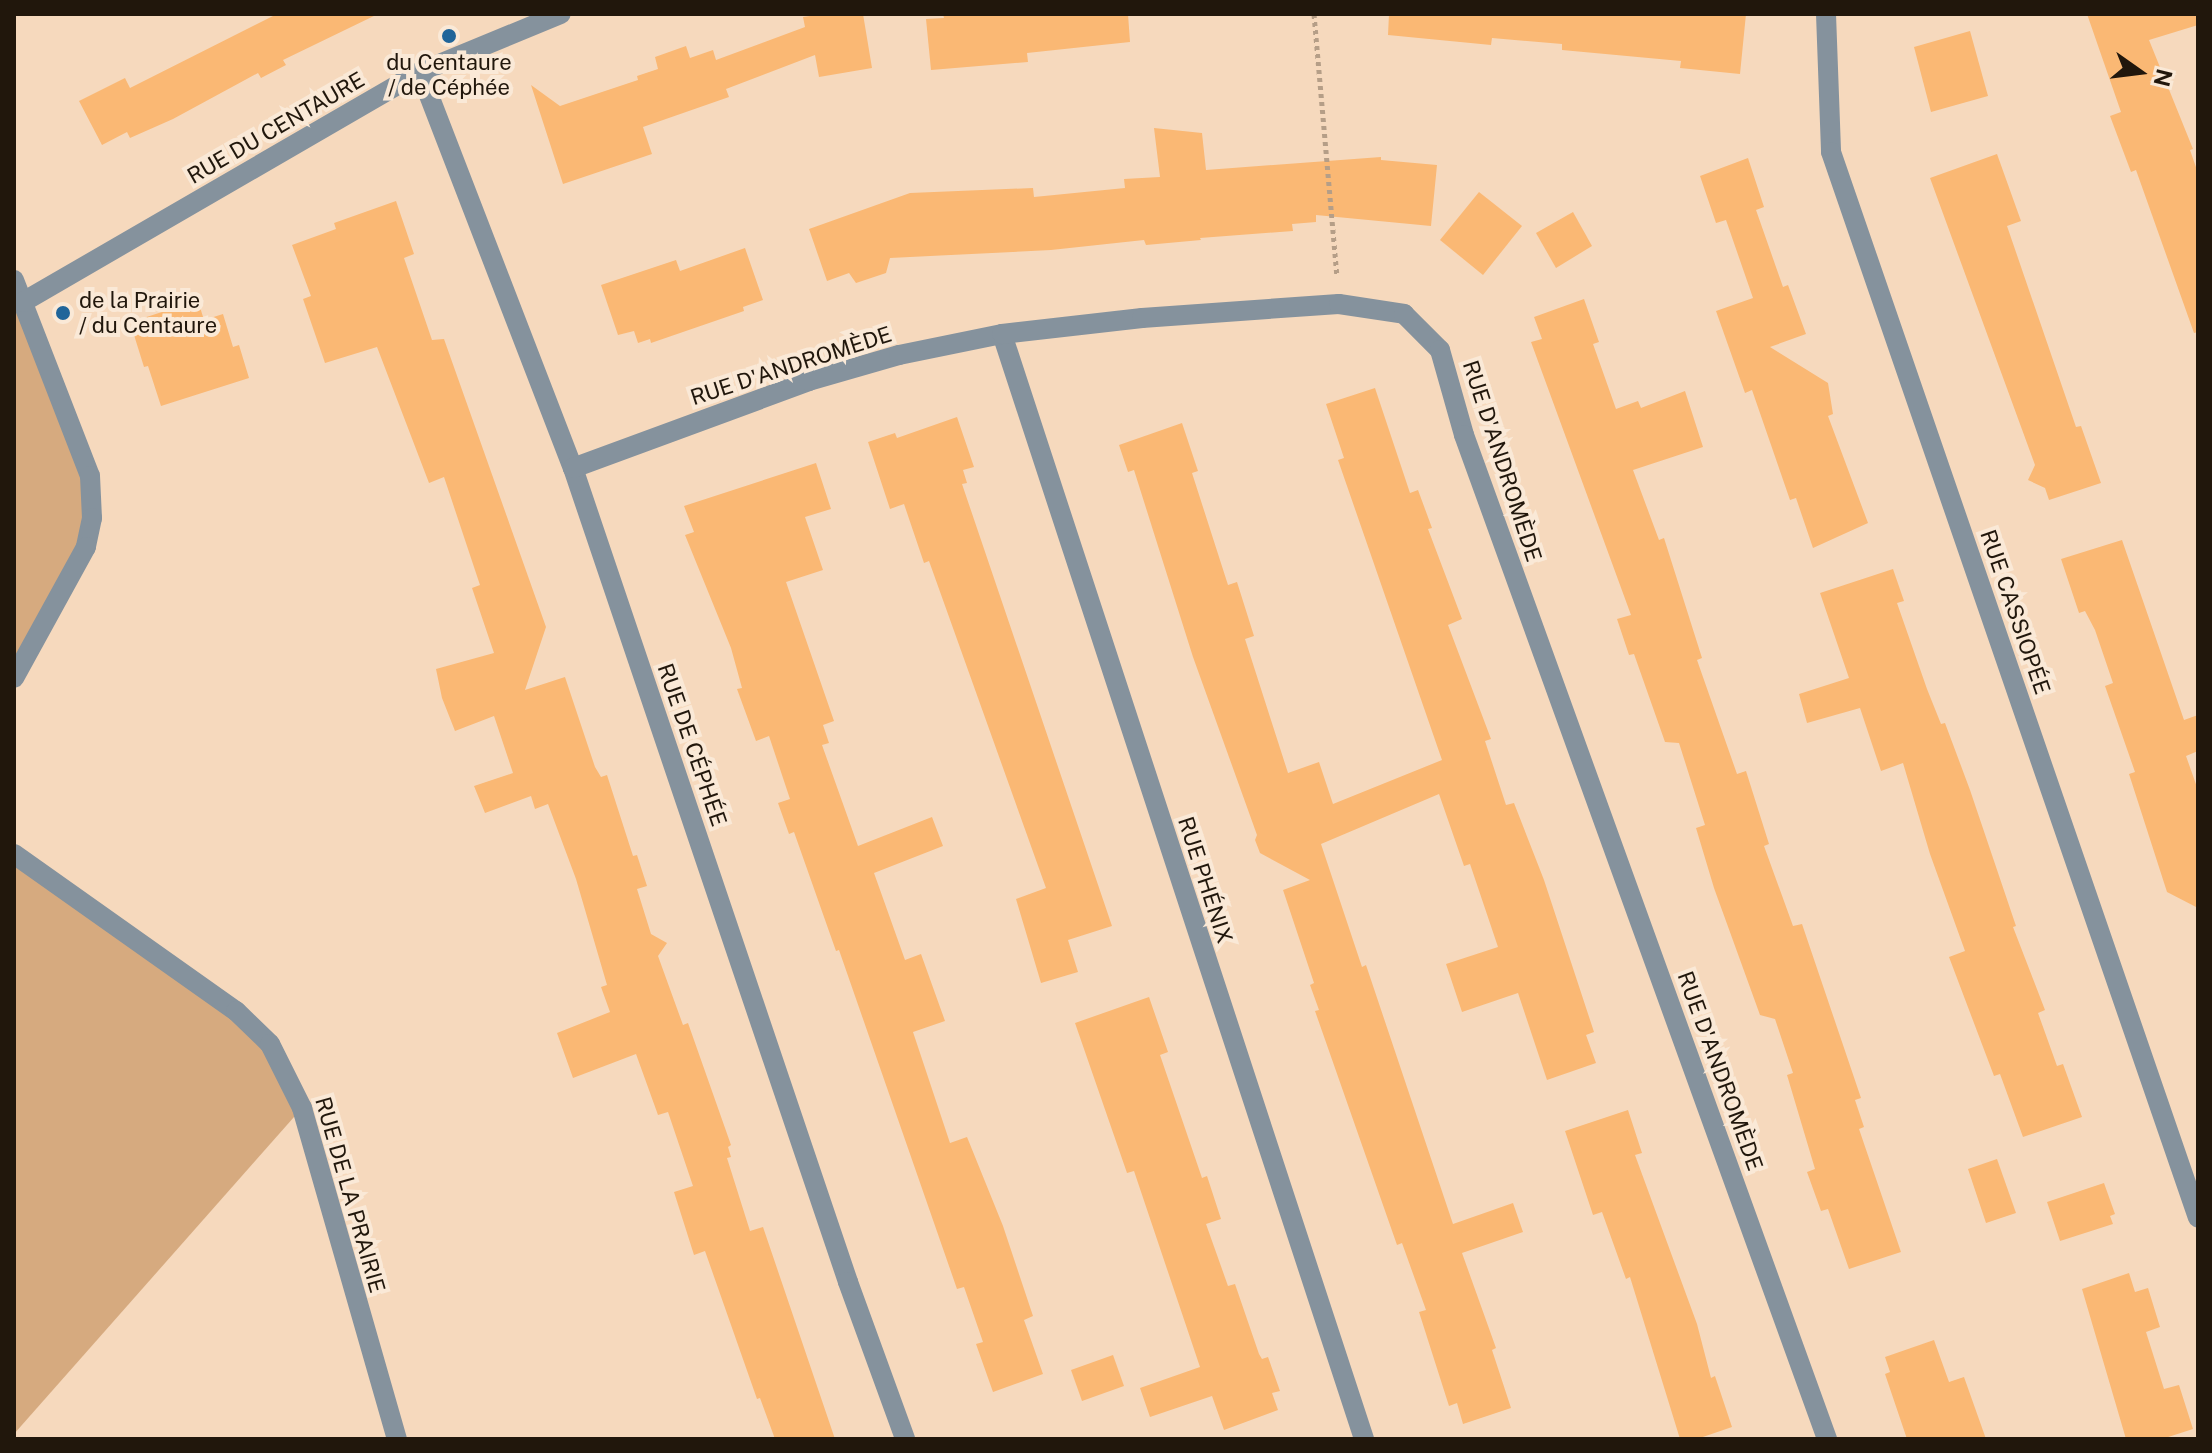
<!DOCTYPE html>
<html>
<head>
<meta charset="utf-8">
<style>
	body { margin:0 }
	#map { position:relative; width:2212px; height:1453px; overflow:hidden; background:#f6d9bd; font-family:"Public Sans",sans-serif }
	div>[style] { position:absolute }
	.green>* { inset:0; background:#d6aa7f }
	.building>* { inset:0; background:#fab874 }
	.path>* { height:5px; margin-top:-2.5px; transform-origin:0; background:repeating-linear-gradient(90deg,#b59e87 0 4px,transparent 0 8px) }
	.minor>* { height:20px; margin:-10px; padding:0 10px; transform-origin:10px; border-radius:10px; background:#85929d }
	.dots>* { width:22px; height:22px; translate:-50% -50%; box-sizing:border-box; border:4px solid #fae9d7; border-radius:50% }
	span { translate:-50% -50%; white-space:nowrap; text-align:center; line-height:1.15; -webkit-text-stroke:8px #fae9d7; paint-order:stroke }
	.poi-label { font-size:22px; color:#21170c }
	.left { translate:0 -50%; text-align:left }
	.street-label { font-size:22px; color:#21170c }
	.frame { position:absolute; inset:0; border:16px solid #21170c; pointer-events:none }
	.north { position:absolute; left:2100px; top:32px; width:80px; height:80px; -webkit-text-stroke:6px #fae9d7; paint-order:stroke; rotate:104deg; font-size:22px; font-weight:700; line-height:32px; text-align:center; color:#21170c }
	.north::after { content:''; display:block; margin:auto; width:28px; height:36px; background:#21170c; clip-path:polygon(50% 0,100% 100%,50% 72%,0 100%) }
</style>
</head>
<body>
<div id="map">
	<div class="green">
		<div style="clip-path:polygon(14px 280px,90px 476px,92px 518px,14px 678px)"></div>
		<div style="clip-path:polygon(14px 854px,236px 1011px,302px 1108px,14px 1434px)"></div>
	</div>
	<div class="building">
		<div style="clip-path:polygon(277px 14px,378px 14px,283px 60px,286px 65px,261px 78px,258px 73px,173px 119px,130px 138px,127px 132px,102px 145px,79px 101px,125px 78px,130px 88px)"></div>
		<div style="clip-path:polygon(823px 14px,863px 14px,872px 68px,819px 77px,815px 55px,726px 89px,729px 97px,643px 127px,652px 154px,563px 184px,531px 85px,560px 106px,638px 80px,637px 76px,658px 69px,655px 57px,686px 46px,690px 58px,713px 50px,716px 60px,805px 27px,803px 17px)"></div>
		<div style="clip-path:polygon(943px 14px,1128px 14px,1130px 42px,1027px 53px,1028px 62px,931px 70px,926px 19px,944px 18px)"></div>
		<div style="clip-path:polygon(1389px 14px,1746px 14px,1740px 74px,1680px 68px,1681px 61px,1562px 50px,1562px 44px,1492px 38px,1491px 45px,1388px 35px)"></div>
		<div style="clip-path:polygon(2087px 14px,2198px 14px,2198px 25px,2149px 40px,2193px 149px,2190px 150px,2198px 173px,2198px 332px,2194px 333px,2136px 170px,2131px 172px,2110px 116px,2121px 112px)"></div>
		<div style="clip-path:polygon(1970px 31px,1988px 96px,1931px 112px,1914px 47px)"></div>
		<div style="clip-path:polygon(1154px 128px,1202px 133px,1206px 170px,1381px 157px,1381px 160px,1437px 165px,1431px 226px,1316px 215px,1316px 222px,1292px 224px,1293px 231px,1200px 238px,1201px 240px,1146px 245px,1144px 240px,1051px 250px,890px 258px,886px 273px,856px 283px,849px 273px,827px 281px,809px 229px,910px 193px,1033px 188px,1034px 197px,1125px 188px,1124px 179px,1160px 177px)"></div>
		<div style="clip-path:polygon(1997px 154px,2021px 221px,2007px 226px,2076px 427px,2081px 426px,2101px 483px,2049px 500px,2045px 488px,2028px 480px,2035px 465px,1930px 178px)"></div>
		<div style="clip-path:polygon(1748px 158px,1764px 207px,1756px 210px,1783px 287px,1788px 285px,1806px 334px,1770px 347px,1828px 383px,1833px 414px,1828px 416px,1868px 523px,1813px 548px,1796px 498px,1790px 500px,1752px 390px,1745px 393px,1716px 311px,1753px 298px,1726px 220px,1716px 223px,1700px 176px)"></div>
		<div style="clip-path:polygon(1479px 192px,1522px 226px,1483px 275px,1440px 240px)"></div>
		<div style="clip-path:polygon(396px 201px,414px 254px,404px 258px,432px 340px,444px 339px,546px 627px,525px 690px,565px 677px,595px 767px,601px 777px,607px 775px,633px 856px,637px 855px,647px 886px,637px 889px,651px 934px,667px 943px,658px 956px,683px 1025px,688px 1023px,731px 1145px,728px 1147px,731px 1157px,727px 1158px,750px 1231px,763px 1227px,835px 1439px,775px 1439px,760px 1398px,757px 1399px,705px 1251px,694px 1255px,674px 1192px,693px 1186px,668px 1112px,658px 1115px,636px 1054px,573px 1078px,557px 1033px,610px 1012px,601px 987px,607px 985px,576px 879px,548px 804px,535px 809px,531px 796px,485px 813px,474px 786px,513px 773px,494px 716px,455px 731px,442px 698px,436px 669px,494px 653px,472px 588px,480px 585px,444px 477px,429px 483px,377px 347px,325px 363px,303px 299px,311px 296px,292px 245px,336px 229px,334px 223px)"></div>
		<div style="clip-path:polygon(1573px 212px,1592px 246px,1556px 268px,1536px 233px)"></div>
		<div style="clip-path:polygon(745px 248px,763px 300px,743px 307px,744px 311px,651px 343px,650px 339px,638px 343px,634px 331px,618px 335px,601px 285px,676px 260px,680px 271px)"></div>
		<div style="clip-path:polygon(1584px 299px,1599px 342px,1593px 344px,1616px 409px,1638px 401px,1641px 408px,1685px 391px,1703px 447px,1633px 470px,1659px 540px,1664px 538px,1702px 658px,1697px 660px,1737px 774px,1746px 771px,1769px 844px,1764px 846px,1793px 926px,1802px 924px,1861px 1098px,1855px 1100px,1864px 1127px,1859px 1129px,1901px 1252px,1849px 1269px,1828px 1209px,1821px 1211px,1807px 1172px,1815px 1169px,1787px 1075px,1793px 1073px,1775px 1019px,1760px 1015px,1714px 888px,1696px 828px,1705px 825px,1679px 743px,1665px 742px,1634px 654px,1629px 655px,1617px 619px,1631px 615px,1531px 342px,1542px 339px,1534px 317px)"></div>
		<div style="clip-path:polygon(190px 303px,191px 307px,199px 304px,204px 320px,223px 314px,233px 347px,239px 345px,249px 378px,161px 406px,148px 366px,144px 367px,134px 335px,138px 334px,134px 321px)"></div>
		<div style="clip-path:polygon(1375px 388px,1410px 493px,1418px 490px,1432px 528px,1428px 529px,1462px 619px,1448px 625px,1491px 739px,1485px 741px,1506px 805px,1514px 803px,1544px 880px,1594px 1032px,1586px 1035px,1596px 1063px,1547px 1080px,1518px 993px,1462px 1012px,1446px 964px,1498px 947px,1470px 864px,1464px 866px,1439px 794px,1321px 844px,1362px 967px,1366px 965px,1453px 1224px,1513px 1203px,1523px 1232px,1462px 1253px,1496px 1348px,1492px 1350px,1511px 1408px,1463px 1424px,1457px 1403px,1449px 1406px,1419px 1312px,1426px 1310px,1402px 1243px,1397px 1245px,1315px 1011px,1319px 1010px,1310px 985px,1314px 983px,1283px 890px,1310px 880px,1260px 853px,1255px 840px,1257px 835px,1193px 657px,1134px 470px,1128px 472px,1119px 445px,1182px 423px,1198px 471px,1192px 473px,1228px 585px,1237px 582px,1254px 636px,1245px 639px,1288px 773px,1319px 762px,1333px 804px,1442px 760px,1338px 460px,1344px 458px,1326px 404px)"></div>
		<div style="clip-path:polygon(957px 417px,974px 467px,963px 470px,967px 483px,962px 484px,1112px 926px,1068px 940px,1078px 972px,1041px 983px,1016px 899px,1046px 888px,929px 561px,924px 563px,904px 504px,890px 509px,868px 442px,895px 433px,897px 438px)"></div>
		<div style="clip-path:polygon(816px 463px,831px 509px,805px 517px,823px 570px,786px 582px,834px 721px,823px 725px,829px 743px,822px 745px,858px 846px,932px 817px,943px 846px,874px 873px,905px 960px,921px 954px,945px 1021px,913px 1032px,950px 1143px,967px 1137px,1003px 1226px,1033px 1316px,1024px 1320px,1043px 1374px,993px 1392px,976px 1344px,983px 1342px,964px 1287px,957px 1289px,839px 950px,836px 951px,794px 832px,789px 834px,778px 803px,790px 799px,769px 736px,756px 741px,737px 689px,742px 688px,731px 648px,685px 535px,694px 532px,684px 506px)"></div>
		<div style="clip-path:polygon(2122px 540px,2184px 720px,2198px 715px,2198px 751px,2186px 756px,2198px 790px,2198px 908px,2167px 892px,2129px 774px,2135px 772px,2105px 686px,2113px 683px,2095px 630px,2085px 611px,2079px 613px,2061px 559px)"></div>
		<div style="clip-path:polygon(1893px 569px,1904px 601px,1897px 603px,1927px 689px,1941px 724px,1945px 723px,1970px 790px,2016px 926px,2013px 927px,2045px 1010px,2038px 1013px,2057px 1066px,2063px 1064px,2082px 1117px,2023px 1137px,2000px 1074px,1994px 1076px,1949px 957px,1965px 951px,1930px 854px,1903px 763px,1881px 771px,1860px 708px,1807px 723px,1799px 694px,1849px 678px,1820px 593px)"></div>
		<div style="clip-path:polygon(1149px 997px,1168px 1052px,1160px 1055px,1202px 1178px,1207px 1176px,1221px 1219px,1206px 1224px,1228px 1286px,1235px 1284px,1259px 1354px,1262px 1359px,1268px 1357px,1280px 1391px,1272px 1393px,1278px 1410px,1224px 1430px,1212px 1396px,1150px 1417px,1140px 1388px,1200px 1367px,1134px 1171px,1127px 1173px,1075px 1023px)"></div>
		<div style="clip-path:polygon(1628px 1110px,1642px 1153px,1635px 1155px,1697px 1324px,1711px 1378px,1715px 1376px,1732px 1427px,1697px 1439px,1680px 1439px,1630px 1277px,1626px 1279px,1602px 1212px,1593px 1215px,1565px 1131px)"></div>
		<div style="clip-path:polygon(1997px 1159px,2016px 1213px,1986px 1223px,1968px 1169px)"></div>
		<div style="clip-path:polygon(2104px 1183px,2115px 1214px,2110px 1216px,2113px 1224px,2060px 1241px,2047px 1202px)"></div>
		<div style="clip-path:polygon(2129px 1273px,2135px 1292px,2148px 1288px,2160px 1327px,2146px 1332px,2164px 1389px,2179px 1385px,2193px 1429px,2162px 1439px,2126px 1439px,2082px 1289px)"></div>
		<div style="clip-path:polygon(1934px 1340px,1949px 1382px,1964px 1377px,1986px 1439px,1907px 1439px,1885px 1374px,1890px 1372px,1885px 1357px)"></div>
		<div style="clip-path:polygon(1113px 1355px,1124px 1386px,1082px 1401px,1071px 1370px)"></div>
	</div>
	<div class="path">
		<div style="left:1314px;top:14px;width:262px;rotate:85deg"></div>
	</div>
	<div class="minor">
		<div style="left:1826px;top:14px;width:138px;rotate:87.9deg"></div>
		<div style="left:1831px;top:152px;width:1127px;rotate:71deg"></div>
		<div style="left:420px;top:72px;width:425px;rotate:68.9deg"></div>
		<div style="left:573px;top:468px;width:859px;rotate:71.33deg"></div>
		<div style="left:848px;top:1282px;width:167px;rotate:70deg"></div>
		<div style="left:14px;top:280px;width:210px;rotate:68.8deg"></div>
		<div style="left:90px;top:476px;width:42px;rotate:87.3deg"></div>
		<div style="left:92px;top:518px;width:30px;rotate:102deg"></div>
		<div style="left:86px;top:547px;width:149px;rotate:118.8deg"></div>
		<div style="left:23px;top:302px;width:459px;rotate:-30.1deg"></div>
		<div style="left:420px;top:72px;width:152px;rotate:-22.4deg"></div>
		<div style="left:1002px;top:334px;width:1163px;rotate:71.86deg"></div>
		<div style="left:573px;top:468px;width:252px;rotate:-20.2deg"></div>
		<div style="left:809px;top:381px;width:94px;rotate:-16.1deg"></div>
		<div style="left:899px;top:355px;width:105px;rotate:-11.5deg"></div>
		<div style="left:1002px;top:334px;width:141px;rotate:-6.5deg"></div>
		<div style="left:1142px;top:318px;width:197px;rotate:-4.1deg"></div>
		<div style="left:1339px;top:304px;width:66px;rotate:8.7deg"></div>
		<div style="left:1404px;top:314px;width:51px;rotate:45deg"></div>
		<div style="left:1440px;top:350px;width:88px;rotate:74.2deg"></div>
		<div style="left:1464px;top:435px;width:1068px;rotate:70.12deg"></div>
		<div style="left:14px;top:854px;width:272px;rotate:35.3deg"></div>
		<div style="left:236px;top:1011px;width:47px;rotate:44.1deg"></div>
		<div style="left:270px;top:1044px;width:72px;rotate:63.4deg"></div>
		<div style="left:302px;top:1108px;width:344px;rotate:74deg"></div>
	</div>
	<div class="dots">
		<div style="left:449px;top:36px;background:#20659a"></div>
		<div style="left:63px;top:313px;background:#20659a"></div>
	</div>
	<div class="poi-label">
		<span style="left:449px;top:75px">du Centaure<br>/ de Céphée</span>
		<span class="left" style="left:79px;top:313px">de la Prairie<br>/ du Centaure</span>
	</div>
	<div class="street-label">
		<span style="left:276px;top:128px;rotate:-30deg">RUE DU CENTAURE</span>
		<span style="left:791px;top:366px;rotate:-18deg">RUE D'ANDROMÈDE</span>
		<span style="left:1502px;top:461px;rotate:72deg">RUE D'ANDROMÈDE</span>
		<span style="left:2015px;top:612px;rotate:71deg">RUE CASSIOPÉE</span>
		<span style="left:692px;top:745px;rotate:71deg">RUE DE CÉPHÉE</span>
		<span style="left:1205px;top:880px;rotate:72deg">RUE PHÉNIX</span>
		<span style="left:1720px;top:1071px;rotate:70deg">RUE D'ANDROMÈDE</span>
		<span style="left:350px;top:1195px;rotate:74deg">RUE DE LA PRAIRIE</span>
	</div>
	<div class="frame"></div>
	<div class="north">N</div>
</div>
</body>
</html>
